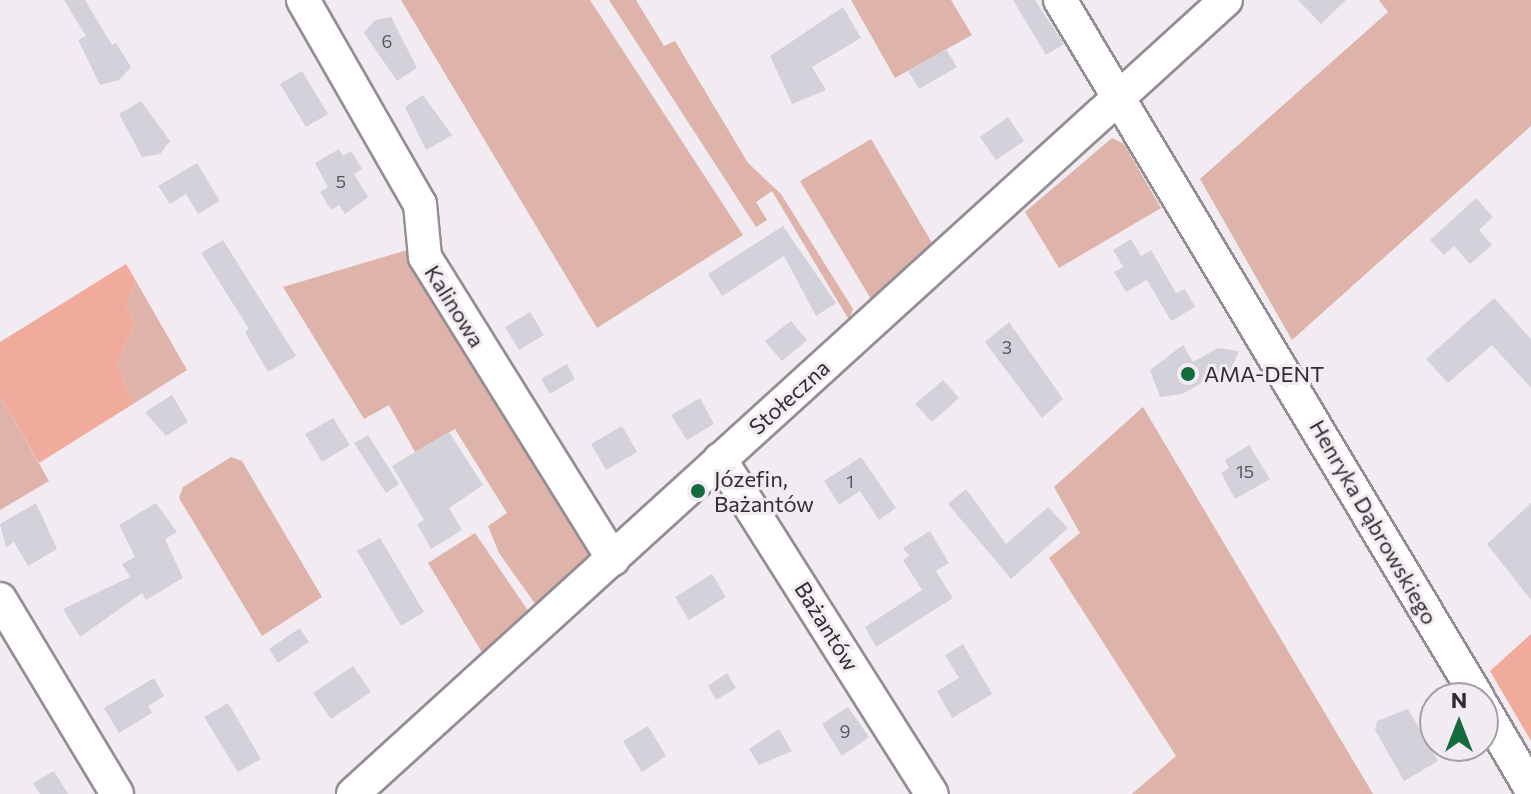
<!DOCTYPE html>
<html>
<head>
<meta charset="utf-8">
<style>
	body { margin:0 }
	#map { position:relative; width:1531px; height:794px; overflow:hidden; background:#f2ebf2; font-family:Commissioner,sans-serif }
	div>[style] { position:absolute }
	.green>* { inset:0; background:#deb3aa }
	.forest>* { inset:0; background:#f0ab9d }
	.building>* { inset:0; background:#d3d2db }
	.roads { filter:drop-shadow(2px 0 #948d94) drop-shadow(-2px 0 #948d94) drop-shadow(0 2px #948d94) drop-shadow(0 -2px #948d94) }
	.minor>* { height:32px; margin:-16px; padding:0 16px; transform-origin:16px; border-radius:16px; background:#fff }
	.dots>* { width:22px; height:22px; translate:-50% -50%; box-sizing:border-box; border:4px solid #f2ebf2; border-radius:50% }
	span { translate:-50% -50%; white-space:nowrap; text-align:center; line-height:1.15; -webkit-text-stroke:6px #f2ebf2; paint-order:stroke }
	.number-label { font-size:18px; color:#5a575c }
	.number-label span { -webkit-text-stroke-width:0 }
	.street-label { font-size:22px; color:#312e31 }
	.poi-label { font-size:22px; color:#312e31 }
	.left { translate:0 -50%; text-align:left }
	.north { position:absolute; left:1419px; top:682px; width:80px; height:80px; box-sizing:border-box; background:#f2ebf2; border:2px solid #a59fa5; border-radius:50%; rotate:0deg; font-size:22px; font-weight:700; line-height:32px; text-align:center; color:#312e31 }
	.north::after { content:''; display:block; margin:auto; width:28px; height:36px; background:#136b3e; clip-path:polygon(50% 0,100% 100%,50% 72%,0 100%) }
</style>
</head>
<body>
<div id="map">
	<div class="green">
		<div style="clip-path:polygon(401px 0,590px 0,743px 235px,597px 328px)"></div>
		<div style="clip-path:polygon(609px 0,636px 0,664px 46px,675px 41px,748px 163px,781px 194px,853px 309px,849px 320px,772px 191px,756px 202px,767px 220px,756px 227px)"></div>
		<div style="clip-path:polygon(851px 0,951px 0,972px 35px,895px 78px)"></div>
		<div style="clip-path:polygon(1379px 0,1531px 0,1531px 126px,1292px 340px,1200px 179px,1388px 12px)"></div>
		<div style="clip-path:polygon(1112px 138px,1124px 144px,1161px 208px,1059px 268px,1025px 212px)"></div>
		<div style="clip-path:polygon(871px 139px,932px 243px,871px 299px,800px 181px)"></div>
		<div style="clip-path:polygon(407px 250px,591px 555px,536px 605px,499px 553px,488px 526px,507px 513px,455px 429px,415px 452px,389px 405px,364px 419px,283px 287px)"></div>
		<div style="clip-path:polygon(136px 281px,187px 370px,133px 404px,117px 363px,135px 323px,126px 305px)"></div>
		<div style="clip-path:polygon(0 396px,49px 481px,0 510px)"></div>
		<div style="clip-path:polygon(1143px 407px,1373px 794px,1132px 794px,1176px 756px,1049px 558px,1080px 533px,1054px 487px)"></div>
		<div style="clip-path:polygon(231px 457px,242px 461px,322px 597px,262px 636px,179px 498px,183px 487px)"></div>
		<div style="clip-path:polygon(475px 533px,529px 612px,483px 654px,428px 563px)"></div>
	</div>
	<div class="forest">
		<div style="clip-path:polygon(126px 264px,136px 281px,126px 305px,135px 323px,117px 363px,133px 404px,39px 463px,0 396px,0 342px)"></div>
		<div style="clip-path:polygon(1531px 634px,1531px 741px,1490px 671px)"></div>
	</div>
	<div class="building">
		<div style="clip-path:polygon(64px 0,85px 0,112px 45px,116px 43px,131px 67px,119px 80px,100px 85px,78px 40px,86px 36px)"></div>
		<div style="clip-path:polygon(1013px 0,1035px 0,1064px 44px,1046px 55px)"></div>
		<div style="clip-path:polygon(1298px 0,1346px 0,1321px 24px)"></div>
		<div style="clip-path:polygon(843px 7px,861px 38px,812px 67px,826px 90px,792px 104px,770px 56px)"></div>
		<div style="clip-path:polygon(391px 17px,417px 68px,397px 81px,364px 33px,375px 20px)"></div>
		<div style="clip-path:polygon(946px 49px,957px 67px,919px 89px,908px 71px)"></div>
		<div style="clip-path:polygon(302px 71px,328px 114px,306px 127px,280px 84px)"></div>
		<div style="clip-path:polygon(423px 95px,452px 135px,426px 150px,405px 107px)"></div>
		<div style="clip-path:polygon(141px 101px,170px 141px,160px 154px,142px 157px,119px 114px)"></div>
		<div style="clip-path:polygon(1008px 117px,1024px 141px,996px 160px,980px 137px)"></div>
		<div style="clip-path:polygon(339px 149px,343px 156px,351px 151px,362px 169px,354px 174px,368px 197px,345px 214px,339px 205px,331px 210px,320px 192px,328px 187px,315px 163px)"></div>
		<div style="clip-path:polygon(197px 163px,220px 201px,198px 214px,186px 194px,170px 204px,158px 186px)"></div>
		<div style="clip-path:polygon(1476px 198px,1493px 217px,1479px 230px,1492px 245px,1470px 264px,1454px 246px,1444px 255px,1430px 240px)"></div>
		<div style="clip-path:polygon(783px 226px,836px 303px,816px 316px,784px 256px,722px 296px,708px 274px)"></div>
		<div style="clip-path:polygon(1131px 239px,1141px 256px,1151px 250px,1176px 293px,1185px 289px,1195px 307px,1171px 321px,1147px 280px,1126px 292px,1114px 272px,1123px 267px,1113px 250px)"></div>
		<div style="clip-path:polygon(223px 240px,296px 356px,268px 372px,245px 332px,249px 329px,201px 253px)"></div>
		<div style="clip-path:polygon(1494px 298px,1531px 339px,1531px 388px,1492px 345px,1448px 383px,1426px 359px)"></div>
		<div style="clip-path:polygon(530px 312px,544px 335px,519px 350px,505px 327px)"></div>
		<div style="clip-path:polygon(791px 321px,807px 340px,782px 361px,765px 341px)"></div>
		<div style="clip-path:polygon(1009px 322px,1063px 399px,1042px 418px,985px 342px)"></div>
		<div style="clip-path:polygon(1183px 345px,1193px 362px,1218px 348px,1239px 351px,1226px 381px,1216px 375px,1182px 394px,1160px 397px,1150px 370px)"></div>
		<div style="clip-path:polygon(567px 364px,575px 379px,550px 394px,541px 379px)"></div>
		<div style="clip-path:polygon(943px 380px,959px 398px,932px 422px,915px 404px)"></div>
		<div style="clip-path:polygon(172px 395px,188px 422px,166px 436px,145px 412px)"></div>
		<div style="clip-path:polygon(700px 398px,714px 424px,687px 440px,671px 415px)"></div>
		<div style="clip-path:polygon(333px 418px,350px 445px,322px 462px,305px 434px)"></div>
		<div style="clip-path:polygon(622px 426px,637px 452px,606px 470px,591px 444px)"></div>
		<div style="clip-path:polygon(449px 432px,483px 485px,449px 508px,462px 530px,431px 549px,417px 524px,424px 520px,392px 466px)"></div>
		<div style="clip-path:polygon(368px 435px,399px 484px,386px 493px,354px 443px)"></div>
		<div style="clip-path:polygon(1249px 445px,1270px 479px,1235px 499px,1221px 473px,1229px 468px,1225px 460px)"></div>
		<div style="clip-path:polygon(861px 457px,896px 508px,879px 520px,860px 491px,839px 505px,824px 481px)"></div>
		<div style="clip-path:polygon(966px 489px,1006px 544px,1048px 507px,1068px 528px,1011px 579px,948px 504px)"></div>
		<div style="clip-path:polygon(36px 503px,57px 549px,28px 566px,14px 542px,6px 547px,0 524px)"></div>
		<div style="clip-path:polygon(156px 503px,177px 532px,165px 539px,183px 578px,146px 600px,142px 593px,80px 637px,63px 609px,130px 577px,122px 564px,135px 557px,119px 525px)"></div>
		<div style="clip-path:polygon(1531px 503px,1531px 600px,1487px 544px)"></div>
		<div style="clip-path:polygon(930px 531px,949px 563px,936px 571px,953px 598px,876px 647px,865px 627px,922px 590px,903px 560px,909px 556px,903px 548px)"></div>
		<div style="clip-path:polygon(380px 538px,424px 612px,401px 626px,357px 551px)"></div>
		<div style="clip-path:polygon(712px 574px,726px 597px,689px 620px,675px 597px)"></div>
		<div style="clip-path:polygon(300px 628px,309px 642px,278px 663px,269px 649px)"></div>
		<div style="clip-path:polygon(963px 644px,992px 694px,952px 718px,937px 691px,959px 678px,945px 655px)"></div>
		<div style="clip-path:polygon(353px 666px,371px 692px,331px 719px,313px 693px)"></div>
		<div style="clip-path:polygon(727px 673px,736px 688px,716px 700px,708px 686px)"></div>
		<div style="clip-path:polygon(154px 678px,164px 696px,148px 706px,152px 713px,119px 733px,104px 708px)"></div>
		<div style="clip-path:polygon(228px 703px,261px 759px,238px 772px,204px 717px)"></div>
		<div style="clip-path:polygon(848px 707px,869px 737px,842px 756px,822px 724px)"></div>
		<div style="clip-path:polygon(1408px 709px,1438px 761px,1404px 781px,1375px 730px,1377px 721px)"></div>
		<div style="clip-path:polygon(648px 726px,666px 756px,642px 772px,623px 741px)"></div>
		<div style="clip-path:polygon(779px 729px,792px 751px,759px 765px,749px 749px)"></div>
		<div style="clip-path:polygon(54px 771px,68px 794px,40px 794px,33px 783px)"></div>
	</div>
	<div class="roads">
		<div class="minor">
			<div style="left:303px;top:0;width:235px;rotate:60.2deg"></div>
			<div style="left:420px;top:204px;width:53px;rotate:84.6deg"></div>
			<div style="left:425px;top:257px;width:356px;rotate:58.1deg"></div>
			<div style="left:1060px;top:0;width:814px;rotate:59.08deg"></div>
			<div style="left:720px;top:459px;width:396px;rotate:57.7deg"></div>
			<div style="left:0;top:599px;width:227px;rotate:59deg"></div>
			<div style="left:1483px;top:707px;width:95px;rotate:59.7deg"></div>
			<div style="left:353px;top:794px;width:1180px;rotate:-42.29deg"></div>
		</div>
	</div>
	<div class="dots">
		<div style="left:1188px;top:374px;background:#136b3e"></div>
		<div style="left:698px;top:491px;background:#136b3e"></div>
	</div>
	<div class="number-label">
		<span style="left:387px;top:41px">6</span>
		<span style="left:341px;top:181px">5</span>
		<span style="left:1007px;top:347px">3</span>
		<span style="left:1245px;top:471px">15</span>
		<span style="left:850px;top:481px">1</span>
		<span style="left:845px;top:731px">9</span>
	</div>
	<div class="street-label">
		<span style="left:455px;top:306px;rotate:58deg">Kalinowa</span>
		<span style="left:789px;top:397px;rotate:-42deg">Stołeczna</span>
		<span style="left:1374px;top:522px;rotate:60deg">Henryka Dąbrowskiego</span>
		<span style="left:827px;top:626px;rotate:58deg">Bażantów</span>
	</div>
	<div class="poi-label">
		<span class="left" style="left:1204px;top:374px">AMA-DENT</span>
		<span class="left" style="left:714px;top:491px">Józefin,<br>Bażantów</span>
	</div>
	<div class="north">N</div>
</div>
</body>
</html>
